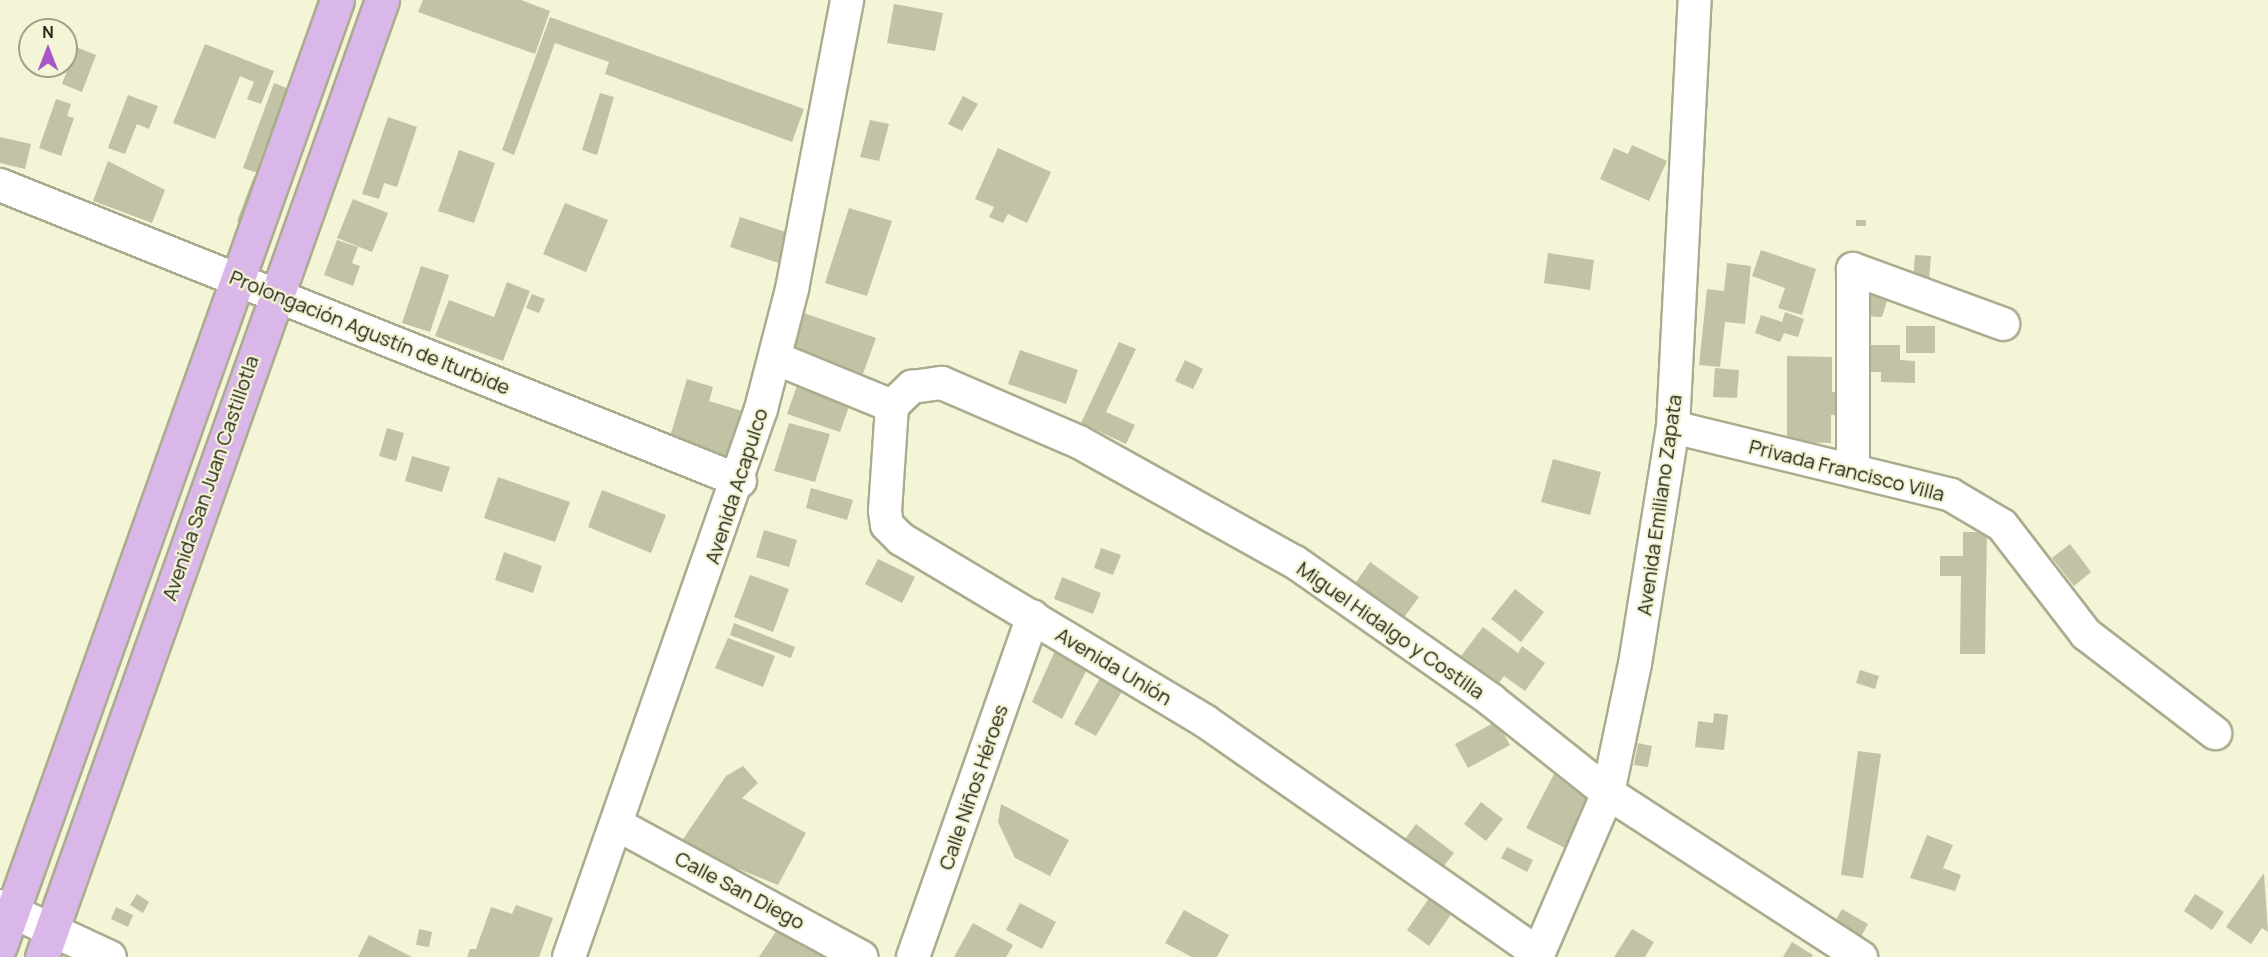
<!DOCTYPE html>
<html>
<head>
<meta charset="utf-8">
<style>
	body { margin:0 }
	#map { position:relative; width:2268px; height:957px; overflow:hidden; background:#f4f5d6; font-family:Manrope,sans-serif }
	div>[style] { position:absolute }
	.building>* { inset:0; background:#c2c3a5 }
	.roads { filter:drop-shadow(2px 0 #abac8f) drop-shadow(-2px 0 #abac8f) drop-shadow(0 2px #abac8f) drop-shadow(0 -2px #abac8f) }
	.minor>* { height:32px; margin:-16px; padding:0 16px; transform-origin:16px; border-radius:16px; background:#fff }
	.major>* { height:33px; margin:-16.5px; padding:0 16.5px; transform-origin:16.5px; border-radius:16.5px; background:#dab7e9 }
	span { translate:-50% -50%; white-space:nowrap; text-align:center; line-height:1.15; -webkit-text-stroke:4.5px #f4f5d6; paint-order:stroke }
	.street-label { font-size:20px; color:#242419 }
	.north { position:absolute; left:18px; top:18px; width:60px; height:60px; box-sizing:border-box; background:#f4f5d6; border:2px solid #a1a18a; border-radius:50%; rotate:0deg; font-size:16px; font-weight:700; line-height:24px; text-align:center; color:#242419 }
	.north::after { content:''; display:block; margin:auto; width:21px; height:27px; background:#a656c7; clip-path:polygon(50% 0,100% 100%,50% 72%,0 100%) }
</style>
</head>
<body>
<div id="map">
	<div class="building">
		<div style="clip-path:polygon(423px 0,521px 0,550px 11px,535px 54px,418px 12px)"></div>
		<div style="clip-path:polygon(894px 4px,943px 13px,935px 51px,887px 43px)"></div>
		<div style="clip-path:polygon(550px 17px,804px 109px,792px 142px,605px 74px,609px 62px,555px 43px,514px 155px,502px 150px)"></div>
		<div style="clip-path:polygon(205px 44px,274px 71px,261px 104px,247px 99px,254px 82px,240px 76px,215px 139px,173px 123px)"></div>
		<div style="clip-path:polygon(76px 47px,96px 55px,82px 92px,62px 84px)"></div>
		<div style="clip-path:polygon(274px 83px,300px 93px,269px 177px,243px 168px)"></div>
		<div style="clip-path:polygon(600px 93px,614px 97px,597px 155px,582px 150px)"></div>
		<div style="clip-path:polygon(128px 95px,158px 106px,149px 129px,137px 124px,125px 154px,108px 148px)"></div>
		<div style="clip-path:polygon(963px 96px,978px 104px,962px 131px,948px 124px)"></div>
		<div style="clip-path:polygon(56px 99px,71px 104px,67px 116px,74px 118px,61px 156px,39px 148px)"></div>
		<div style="clip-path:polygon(388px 117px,417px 127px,397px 187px,384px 183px,379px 199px,362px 194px)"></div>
		<div style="clip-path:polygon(870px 120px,889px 124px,879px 161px,860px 157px)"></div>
		<div style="clip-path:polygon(0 137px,31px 144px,25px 169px,0 163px)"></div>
		<div style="clip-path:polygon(1632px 145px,1667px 161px,1649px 201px,1600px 179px,1614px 148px,1628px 154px)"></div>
		<div style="clip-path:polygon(998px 148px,1051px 172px,1027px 223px,1008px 214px,1003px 223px,989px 217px,994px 207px,975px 199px)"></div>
		<div style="clip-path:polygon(459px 150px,495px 163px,474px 223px,438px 211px)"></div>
		<div style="clip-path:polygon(108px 161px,165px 190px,152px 223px,93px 201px)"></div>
		<div style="clip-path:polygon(254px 176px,270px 183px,253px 227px,237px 221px)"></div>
		<div style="clip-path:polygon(353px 199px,388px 213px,372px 252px,337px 238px)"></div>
		<div style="clip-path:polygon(565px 203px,608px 220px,586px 272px,543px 254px)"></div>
		<div style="clip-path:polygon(849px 208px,892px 221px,867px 296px,825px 283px)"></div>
		<div style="clip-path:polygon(740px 217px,792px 234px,782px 264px,730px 247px)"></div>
		<div style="clip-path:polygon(1856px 220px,1866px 220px,1866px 226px,1856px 226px)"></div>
		<div style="clip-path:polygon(337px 240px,358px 247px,352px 263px,360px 266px,353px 286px,324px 275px)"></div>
		<div style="clip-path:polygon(1761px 250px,1816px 269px,1802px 315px,1778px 308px,1785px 288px,1752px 276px)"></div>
		<div style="clip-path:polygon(1548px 253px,1594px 260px,1590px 290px,1544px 283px)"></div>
		<div style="clip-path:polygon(1915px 255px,1931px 256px,1929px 280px,1913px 279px)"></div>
		<div style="clip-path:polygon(1727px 263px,1751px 266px,1745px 324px,1725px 322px,1720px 367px,1699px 365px,1707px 289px,1724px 291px)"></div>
		<div style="clip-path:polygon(421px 266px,449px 275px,430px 332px,402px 323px)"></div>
		<div style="clip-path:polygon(507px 282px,530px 291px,503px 361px,435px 336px,449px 300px,494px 317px)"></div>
		<div style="clip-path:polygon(1864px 289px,1888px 298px,1882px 317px,1864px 316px)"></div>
		<div style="clip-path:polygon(532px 294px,545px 299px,539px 313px,526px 308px)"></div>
		<div style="clip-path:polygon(801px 312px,876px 338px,860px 382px,785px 356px)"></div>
		<div style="clip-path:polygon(1785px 312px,1804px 319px,1798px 337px,1784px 333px,1780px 342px,1755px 333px,1761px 315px,1782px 322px)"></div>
		<div style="clip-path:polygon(1906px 326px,1935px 326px,1935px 353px,1906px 353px)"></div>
		<div style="clip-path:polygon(1119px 342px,1136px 349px,1106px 412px,1135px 425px,1126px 444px,1081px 423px)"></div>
		<div style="clip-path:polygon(1861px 345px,1900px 345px,1900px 360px,1915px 361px,1915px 383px,1881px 382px,1881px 372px,1861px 372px)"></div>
		<div style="clip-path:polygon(1020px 350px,1078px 370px,1066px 404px,1008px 384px)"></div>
		<div style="clip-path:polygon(1787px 356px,1832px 357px,1832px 392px,1846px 394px,1846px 416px,1831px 415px,1831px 443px,1787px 442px)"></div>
		<div style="clip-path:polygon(1185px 360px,1203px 369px,1193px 389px,1175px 381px)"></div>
		<div style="clip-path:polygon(1715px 368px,1739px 370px,1737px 398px,1713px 397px)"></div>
		<div style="clip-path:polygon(687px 379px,713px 387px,709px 401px,752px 414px,738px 461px,669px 440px)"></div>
		<div style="clip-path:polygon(799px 380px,852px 398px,840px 432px,787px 414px)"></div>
		<div style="clip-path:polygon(789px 423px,830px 434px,815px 482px,774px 471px)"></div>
		<div style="clip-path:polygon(387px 428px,404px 433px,396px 461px,379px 456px)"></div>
		<div style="clip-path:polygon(412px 456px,450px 467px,442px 492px,405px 481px)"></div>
		<div style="clip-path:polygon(1553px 459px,1601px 472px,1590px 515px,1541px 502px)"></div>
		<div style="clip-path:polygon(498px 477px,570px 502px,555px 542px,484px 518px)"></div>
		<div style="clip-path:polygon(811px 488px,853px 500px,847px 520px,806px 508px)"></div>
		<div style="clip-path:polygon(602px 490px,666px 515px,651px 553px,588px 527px)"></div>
		<div style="clip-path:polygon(764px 530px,797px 540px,789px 567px,756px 557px)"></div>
		<div style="clip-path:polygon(1963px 532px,1987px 532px,1985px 654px,1960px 654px,1961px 576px,1940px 576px,1940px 556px,1963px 556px)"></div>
		<div style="clip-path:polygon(2070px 544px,2091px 572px,2074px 586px,2052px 558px)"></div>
		<div style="clip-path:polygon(1101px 548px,1121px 555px,1113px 575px,1094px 568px)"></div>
		<div style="clip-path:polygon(504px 552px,542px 566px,533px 593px,495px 580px)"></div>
		<div style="clip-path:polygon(878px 559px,915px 577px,902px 603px,865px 584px)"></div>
		<div style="clip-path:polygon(1370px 562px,1419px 597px,1402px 620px,1354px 585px)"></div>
		<div style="clip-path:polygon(750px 575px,789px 589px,773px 632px,734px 617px)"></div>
		<div style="clip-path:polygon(1062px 577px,1101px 593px,1093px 614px,1054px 599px)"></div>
		<div style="clip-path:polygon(1515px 589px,1544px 612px,1521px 642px,1491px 619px)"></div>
		<div style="clip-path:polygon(734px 623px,795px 647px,791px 658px,730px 635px)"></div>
		<div style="clip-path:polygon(1483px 627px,1518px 653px,1522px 646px,1545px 663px,1525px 691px,1504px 676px,1499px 683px,1461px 656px)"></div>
		<div style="clip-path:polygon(728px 638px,775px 656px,763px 687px,715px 668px)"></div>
		<div style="clip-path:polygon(1058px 644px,1091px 661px,1062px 719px,1032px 702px)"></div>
		<div style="clip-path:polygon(1108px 664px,1131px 676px,1096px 736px,1074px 724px)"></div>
		<div style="clip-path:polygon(1860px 670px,1879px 676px,1875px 689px,1856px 683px)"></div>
		<div style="clip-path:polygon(1714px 713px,1728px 715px,1724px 750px,1695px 747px,1698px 721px,1713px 723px)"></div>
		<div style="clip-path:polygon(1497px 721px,1510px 745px,1468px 768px,1455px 744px)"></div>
		<div style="clip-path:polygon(1638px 743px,1652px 746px,1648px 767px,1634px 765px)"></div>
		<div style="clip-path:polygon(1858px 751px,1881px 754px,1863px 878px,1841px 875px)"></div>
		<div style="clip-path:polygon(743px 766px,758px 783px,742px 798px,806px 833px,778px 885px,679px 845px,726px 776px)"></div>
		<div style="clip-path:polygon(1555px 772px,1596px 793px,1567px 849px,1526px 828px)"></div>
		<div style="clip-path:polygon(1481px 802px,1503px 819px,1486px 841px,1464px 824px)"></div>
		<div style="clip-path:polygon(1001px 804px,1069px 840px,1050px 876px,1015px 858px,998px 822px)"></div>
		<div style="clip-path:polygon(1416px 824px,1454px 853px,1440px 871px,1402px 843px)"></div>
		<div style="clip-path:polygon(1927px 835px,1953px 845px,1943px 868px,1961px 875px,1955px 891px,1910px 878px)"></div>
		<div style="clip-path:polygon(1507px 847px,1533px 860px,1527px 872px,1501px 858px)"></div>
		<div style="clip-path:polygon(2264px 873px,2268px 932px,2262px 928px,2251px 944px,2226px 927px)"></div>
		<div style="clip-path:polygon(137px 894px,149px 902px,143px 913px,130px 905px)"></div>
		<div style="clip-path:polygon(2195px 894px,2224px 912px,2212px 930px,2184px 911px)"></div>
		<div style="clip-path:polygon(1430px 897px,1452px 913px,1429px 946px,1407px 930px)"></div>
		<div style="clip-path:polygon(1020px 903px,1056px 922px,1042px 949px,1006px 930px)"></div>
		<div style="clip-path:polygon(516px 905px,553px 918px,539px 957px,467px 957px,470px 949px,476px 949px,491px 907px,512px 914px)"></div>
		<div style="clip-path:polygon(116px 907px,133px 915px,128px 927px,111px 919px)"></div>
		<div style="clip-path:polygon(1842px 909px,1868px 924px,1859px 940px,1833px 925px)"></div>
		<div style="clip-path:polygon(1184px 910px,1229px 935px,1217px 957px,1192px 957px,1165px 943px)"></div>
		<div style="clip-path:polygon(973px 923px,1013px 945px,1006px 957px,954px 957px)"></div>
		<div style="clip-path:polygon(781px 924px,830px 957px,759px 957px)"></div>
		<div style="clip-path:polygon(419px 929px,432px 932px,429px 947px,416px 945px)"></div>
		<div style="clip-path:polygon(1632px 929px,1654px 942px,1645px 957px,1614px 957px)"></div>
		<div style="clip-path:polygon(369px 935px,412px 957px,358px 957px)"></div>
		<div style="clip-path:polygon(1792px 942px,1813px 955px,1812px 957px,1783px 957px)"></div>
	</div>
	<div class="roads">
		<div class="minor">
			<div style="left:0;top:185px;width:797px;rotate:21.8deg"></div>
			<div style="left:775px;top:358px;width:126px;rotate:22.3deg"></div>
			<div style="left:892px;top:406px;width:28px;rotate:-44deg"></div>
			<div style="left:912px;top:387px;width:30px;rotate:-8deg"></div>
			<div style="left:942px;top:383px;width:149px;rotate:23.3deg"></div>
			<div style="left:1079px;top:442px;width:247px;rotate:29.1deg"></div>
			<div style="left:1295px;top:562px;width:240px;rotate:35.1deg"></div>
			<div style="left:1491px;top:700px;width:149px;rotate:38.5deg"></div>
			<div style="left:1608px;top:793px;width:302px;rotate:33deg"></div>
			<div style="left:892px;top:406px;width:105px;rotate:93.8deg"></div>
			<div style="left:885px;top:511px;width:14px;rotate:82deg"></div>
			<div style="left:887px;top:525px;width:20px;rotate:45deg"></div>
			<div style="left:901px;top:539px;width:354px;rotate:30.9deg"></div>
			<div style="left:1205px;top:721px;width:407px;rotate:34.9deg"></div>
			<div style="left:1673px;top:427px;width:286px;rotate:13.7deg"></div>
			<div style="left:1951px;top:495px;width:59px;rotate:30.5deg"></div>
			<div style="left:2002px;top:525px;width:138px;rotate:52.4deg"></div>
			<div style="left:2086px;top:634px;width:163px;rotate:37.5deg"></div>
			<div style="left:1853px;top:470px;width:201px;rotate:-90deg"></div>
			<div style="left:1853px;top:269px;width:160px;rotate:20.1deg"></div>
			<div style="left:618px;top:825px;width:277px;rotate:28.5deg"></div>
			<div style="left:0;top:906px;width:121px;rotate:24.9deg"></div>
			<div style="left:569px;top:957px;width:581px;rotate:-70.69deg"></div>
			<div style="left:761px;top:409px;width:124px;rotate:-75.5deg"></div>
			<div style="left:792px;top:289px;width:294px;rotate:-79.2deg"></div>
			<div style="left:913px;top:957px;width:361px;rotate:-70.6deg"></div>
			<div style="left:1537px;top:957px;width:179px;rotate:-66.6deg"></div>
			<div style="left:1608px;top:793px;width:132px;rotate:-78.2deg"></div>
			<div style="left:1635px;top:664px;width:240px;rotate:-80.9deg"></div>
			<div style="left:1673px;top:427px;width:428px;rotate:-87.1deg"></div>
		</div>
		<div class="major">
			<div style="left:0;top:946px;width:1004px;rotate:-70.39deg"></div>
			<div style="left:42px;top:957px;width:1016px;rotate:-70.44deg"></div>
		</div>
	</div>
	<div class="street-label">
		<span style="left:370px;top:332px;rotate:22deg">Prolongación Agustín de Iturbide</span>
		<span style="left:1847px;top:470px;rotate:14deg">Privada Francisco Villa</span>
		<span style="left:210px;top:478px;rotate:-71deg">Avenida San Juan Castillotla</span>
		<span style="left:736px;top:486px;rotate:-72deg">Avenida Acapulco</span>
		<span style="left:1659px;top:505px;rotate:-82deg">Avenida Emiliano Zapata</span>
		<span style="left:1391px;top:630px;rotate:35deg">Miguel Hidalgo y Costilla</span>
		<span style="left:1114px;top:666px;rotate:31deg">Avenida Unión</span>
		<span style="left:973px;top:787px;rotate:-71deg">Calle Niños Héroes</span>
		<span style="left:740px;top:890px;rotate:28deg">Calle San Diego</span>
	</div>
	<div class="north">N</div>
</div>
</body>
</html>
